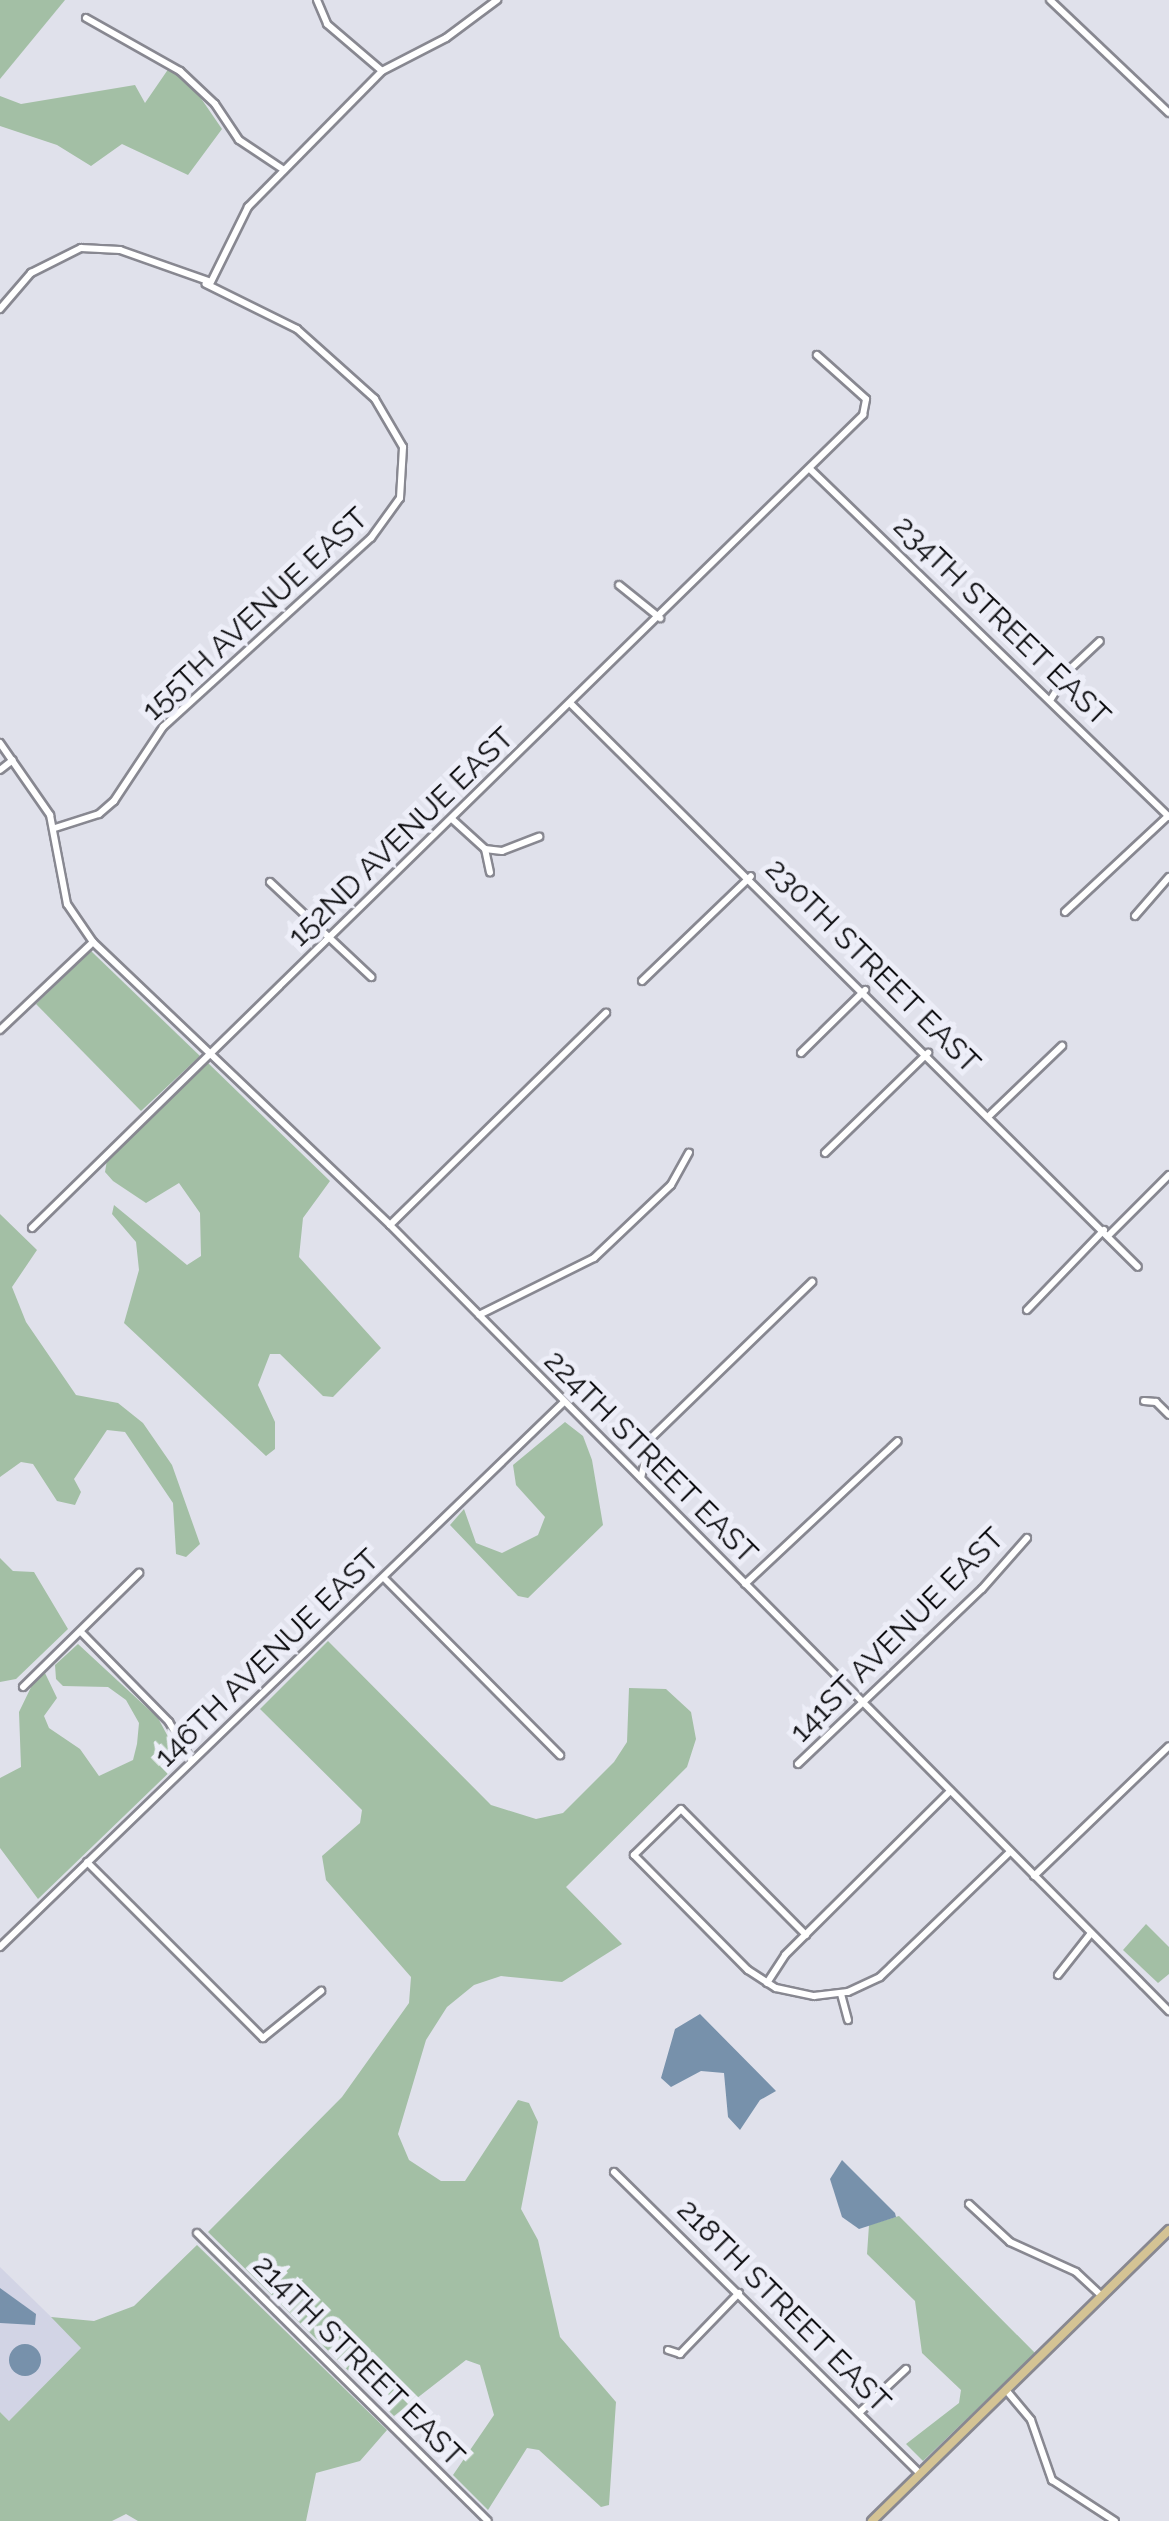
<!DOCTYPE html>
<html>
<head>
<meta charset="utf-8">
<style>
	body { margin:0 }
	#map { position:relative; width:1169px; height:2521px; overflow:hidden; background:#e0e1eb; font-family:Raleway,sans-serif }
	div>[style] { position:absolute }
	.built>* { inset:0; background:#d2d4e5 }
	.green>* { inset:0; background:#a3bfa5 }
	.water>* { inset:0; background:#7791ab }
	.round { border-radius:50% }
	.roads { filter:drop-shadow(2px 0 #888891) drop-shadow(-2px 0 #888891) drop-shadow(0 2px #888891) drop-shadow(0 -2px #888891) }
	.minor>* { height:6px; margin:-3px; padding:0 3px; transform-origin:3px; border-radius:3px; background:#fff }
	.major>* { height:8px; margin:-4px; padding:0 4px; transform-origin:4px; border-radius:4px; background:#d4c394 }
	span { translate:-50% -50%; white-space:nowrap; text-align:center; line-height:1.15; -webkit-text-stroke:10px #edeef8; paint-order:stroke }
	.street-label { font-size:30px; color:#0d0d10 }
</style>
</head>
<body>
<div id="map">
	<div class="built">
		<div style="clip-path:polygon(0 2267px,82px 2347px,9px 2421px,0 2412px)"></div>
	</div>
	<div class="green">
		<div style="clip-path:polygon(0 0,65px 0,0 79px)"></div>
		<div style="clip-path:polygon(169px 68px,198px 94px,222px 129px,188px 175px,122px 144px,91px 166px,57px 145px,0 126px,0 96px,21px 104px,135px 85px,145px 103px)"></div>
		<div style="clip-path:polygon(91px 951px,200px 1056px,141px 1111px,36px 1004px)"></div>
		<div style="clip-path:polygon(208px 1063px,330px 1181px,303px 1218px,299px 1257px,381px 1348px,333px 1397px,323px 1396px,280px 1354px,270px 1354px,258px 1385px,275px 1422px,275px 1449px,266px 1456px,124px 1323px,139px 1270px,136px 1242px,112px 1214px,114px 1205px,187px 1265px,201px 1256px,200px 1213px,179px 1183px,146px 1203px,113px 1181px,105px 1172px,107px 1160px)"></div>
		<div style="clip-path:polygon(0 1214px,37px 1250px,12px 1287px,26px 1322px,76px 1395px,118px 1403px,143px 1423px,172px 1465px,200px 1544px,186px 1557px,176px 1554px,173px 1503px,125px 1432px,107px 1430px,74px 1479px,81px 1492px,75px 1505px,57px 1501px,33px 1464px,21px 1462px,0 1477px)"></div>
		<div style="clip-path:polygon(565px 1422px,583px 1436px,592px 1460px,603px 1525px,528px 1598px,518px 1596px,450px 1525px,464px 1509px,476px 1543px,502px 1553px,538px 1535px,545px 1517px,516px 1485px,513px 1465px)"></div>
		<div style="clip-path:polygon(0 1558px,13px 1571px,34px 1572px,68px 1629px,16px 1679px,0 1682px)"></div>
		<div style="clip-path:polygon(328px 1641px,491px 1805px,536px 1819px,563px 1813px,614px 1762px,627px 1742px,629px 1688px,666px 1689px,691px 1712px,696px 1739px,687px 1767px,566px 1887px,622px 1944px,562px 1982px,501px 1976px,474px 1985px,447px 2007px,426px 2040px,398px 2134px,409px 2160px,441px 2181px,465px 2181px,518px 2100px,529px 2103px,538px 2122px,521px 2209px,538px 2240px,560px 2337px,616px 2402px,609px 2505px,601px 2507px,539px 2450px,527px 2448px,488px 2510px,453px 2475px,494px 2415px,480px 2365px,466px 2360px,394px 2416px,208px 2232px,342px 2097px,409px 2003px,411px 1977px,326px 1880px,322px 1856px,360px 1823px,362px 1810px,260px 1709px)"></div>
		<div style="clip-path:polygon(78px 1644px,158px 1718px,181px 1761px,38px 1899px,0 1848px,0 1778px,21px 1767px,19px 1712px,34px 1681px,45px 1673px,57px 1698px,44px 1716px,49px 1728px,80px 1749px,99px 1776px,133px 1760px,137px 1744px,139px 1723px,126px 1700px,108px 1687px,63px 1686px,56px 1679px,55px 1665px)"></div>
		<div style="clip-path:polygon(1146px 1924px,1169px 1947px,1169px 1974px,1158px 1983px,1123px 1950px)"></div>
		<div style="clip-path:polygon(899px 2216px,1035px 2353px,923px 2461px,906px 2444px,959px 2403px,961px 2390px,922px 2353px,915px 2301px,867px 2254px,869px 2225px)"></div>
		<div style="clip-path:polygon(197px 2245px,387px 2430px,360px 2461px,316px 2473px,306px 2521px,138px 2521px,126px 2514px,112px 2521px,0 2521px,0 2412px,9px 2421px,81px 2348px,51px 2317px,94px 2321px,134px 2306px)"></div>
	</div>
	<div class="water">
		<div style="clip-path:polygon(700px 2014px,776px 2091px,760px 2100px,740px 2130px,728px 2117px,724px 2073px,701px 2071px,671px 2087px,661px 2078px,675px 2029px)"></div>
		<div style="clip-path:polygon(842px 2160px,895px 2213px,896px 2217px,859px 2229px,842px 2217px,830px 2179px)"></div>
		<div style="clip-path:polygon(0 2288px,36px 2314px,35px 2325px,0 2323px)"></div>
		<div class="round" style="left:9px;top:2344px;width:32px;height:32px"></div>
	</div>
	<div class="roads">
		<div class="minor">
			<div style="left:317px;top:0;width:26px;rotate:67deg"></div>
			<div style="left:327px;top:24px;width:72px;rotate:40.5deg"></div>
			<div style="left:1050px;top:0;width:164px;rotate:43.5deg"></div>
			<div style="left:86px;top:18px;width:108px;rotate:29.4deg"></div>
			<div style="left:180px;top:71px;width:48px;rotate:43.3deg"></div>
			<div style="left:215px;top:104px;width:43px;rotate:56.3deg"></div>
			<div style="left:239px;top:140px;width:54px;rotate:33.7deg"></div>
			<div style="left:0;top:309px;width:48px;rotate:-49.3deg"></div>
			<div style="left:31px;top:273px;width:56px;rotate:-26.6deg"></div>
			<div style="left:81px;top:248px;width:39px;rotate:3deg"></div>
			<div style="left:120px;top:250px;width:96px;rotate:19.4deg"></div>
			<div style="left:211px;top:282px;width:84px;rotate:-63.7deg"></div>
			<div style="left:248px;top:207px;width:191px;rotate:-45.4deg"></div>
			<div style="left:382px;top:71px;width:72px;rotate:-27.3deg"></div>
			<div style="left:446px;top:38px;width:64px;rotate:-36.7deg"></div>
			<div style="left:810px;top:469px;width:500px;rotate:44.1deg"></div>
			<div style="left:619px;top:585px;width:53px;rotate:38.8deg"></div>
			<div style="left:1051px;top:699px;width:34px;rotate:-58deg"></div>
			<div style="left:1069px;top:670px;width:42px;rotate:-43.1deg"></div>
			<div style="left:570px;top:703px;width:800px;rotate:44.8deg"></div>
			<div style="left:0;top:743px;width:88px;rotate:55.2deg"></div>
			<div style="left:50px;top:815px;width:91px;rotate:79.2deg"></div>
			<div style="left:67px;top:904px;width:46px;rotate:55.6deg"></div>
			<div style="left:93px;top:942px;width:410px;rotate:43.6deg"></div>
			<div style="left:390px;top:1225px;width:1107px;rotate:45.26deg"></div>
			<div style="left:0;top:770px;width:16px;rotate:-38deg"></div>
			<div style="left:452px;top:819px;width:45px;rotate:42.3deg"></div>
			<div style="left:485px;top:849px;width:24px;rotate:78deg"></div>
			<div style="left:55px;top:828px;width:46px;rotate:-17.7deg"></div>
			<div style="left:99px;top:814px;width:20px;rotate:-41deg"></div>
			<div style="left:114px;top:801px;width:89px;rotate:-56.5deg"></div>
			<div style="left:163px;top:727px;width:281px;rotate:-42.3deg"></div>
			<div style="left:371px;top:538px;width:49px;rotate:-54.1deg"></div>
			<div style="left:400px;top:498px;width:51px;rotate:-86.6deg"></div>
			<div style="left:403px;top:447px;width:56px;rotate:-120.3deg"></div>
			<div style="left:375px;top:399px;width:105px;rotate:-138.1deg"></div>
			<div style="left:297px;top:329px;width:102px;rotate:-153.7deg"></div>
			<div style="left:485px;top:849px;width:17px;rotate:7deg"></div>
			<div style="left:502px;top:851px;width:40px;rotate:-21deg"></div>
			<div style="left:270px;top:882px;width:139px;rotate:43.2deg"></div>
			<div style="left:1065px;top:912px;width:141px;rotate:-43deg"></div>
			<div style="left:1135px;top:916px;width:52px;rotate:-48.9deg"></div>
			<div style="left:642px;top:981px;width:151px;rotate:-43.9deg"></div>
			<div style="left:0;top:1030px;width:128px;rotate:-43.4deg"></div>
			<div style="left:801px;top:1053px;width:90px;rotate:-44.5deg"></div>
			<div style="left:990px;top:1115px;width:100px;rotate:-43.8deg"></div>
			<div style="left:825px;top:1153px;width:144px;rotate:-44.2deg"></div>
			<div style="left:390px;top:1225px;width:303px;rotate:-44.5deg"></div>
			<div style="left:32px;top:1228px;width:1163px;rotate:-44.37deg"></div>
			<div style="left:863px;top:415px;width:16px;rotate:-79deg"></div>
			<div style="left:866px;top:399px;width:66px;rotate:-138.1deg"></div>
			<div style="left:1109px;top:1235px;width:85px;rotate:-45deg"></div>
			<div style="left:1027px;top:1310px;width:111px;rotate:-46.1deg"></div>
			<div style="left:479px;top:1315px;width:128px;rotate:-26.4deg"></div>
			<div style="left:594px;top:1258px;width:106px;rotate:-43.5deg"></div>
			<div style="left:671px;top:1185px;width:37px;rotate:-61deg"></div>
			<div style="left:1144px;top:1401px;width:12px;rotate:5deg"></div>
			<div style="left:1156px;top:1402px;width:18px;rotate:45deg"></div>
			<div style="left:641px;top:1478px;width:40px;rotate:-77deg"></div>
			<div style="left:650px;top:1439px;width:226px;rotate:-44.1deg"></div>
			<div style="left:384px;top:1578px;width:250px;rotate:45.2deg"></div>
			<div style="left:745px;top:1584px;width:209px;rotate:-43.1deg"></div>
			<div style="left:81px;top:1632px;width:126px;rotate:45.6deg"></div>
			<div style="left:169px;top:1722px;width:45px;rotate:59.5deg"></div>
			<div style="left:23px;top:1687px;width:163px;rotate:-44.5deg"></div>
			<div style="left:798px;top:1764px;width:254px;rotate:-43.6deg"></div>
			<div style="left:982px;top:1589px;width:68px;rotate:-48.6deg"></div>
			<div style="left:87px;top:1862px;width:249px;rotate:45deg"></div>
			<div style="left:263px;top:2038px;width:75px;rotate:-39deg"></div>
			<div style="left:1034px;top:1876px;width:187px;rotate:-43.9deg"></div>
			<div style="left:806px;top:1935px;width:177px;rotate:-134.8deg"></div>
			<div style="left:681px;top:1809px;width:66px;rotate:135.6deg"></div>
			<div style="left:634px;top:1855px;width:162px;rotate:45.3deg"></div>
			<div style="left:748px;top:1970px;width:33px;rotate:33deg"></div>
			<div style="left:776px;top:1988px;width:39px;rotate:12deg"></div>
			<div style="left:814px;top:1996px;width:34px;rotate:-7deg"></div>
			<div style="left:848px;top:1992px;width:35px;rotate:-25deg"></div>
			<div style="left:880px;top:1977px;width:180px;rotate:-43.9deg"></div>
			<div style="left:0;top:1947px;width:784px;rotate:-44.02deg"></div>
			<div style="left:1058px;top:1975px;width:53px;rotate:-51.8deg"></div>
			<div style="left:767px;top:1983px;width:33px;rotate:-57deg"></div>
			<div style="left:785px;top:1955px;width:233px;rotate:-44.8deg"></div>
			<div style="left:841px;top:1994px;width:27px;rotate:75deg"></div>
			<div style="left:614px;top:2172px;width:430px;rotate:44.6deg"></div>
			<div style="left:969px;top:2204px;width:56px;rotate:42.8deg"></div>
			<div style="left:1010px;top:2242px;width:72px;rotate:24.4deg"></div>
			<div style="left:1076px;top:2272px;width:35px;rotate:43deg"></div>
			<div style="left:197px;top:2233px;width:409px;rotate:44.7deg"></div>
			<div style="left:668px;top:2350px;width:13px;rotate:18deg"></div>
			<div style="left:680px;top:2354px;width:85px;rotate:-46deg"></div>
			<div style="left:1006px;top:2390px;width:39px;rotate:50deg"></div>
			<div style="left:1031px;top:2420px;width:64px;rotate:70.7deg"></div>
			<div style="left:1052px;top:2480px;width:75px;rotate:33.1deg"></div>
			<div style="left:860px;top:2412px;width:63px;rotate:-43.1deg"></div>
		</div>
		<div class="major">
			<div style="left:872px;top:2521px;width:416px;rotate:-44.4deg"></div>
		</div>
	</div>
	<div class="street-label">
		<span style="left:255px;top:614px;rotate:-43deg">155TH AVENUE EAST</span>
		<span style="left:1002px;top:621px;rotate:44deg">234TH STREET EAST</span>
		<span style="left:401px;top:837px;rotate:-44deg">152ND AVENUE EAST</span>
		<span style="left:873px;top:966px;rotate:45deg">230TH STREET EAST</span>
		<span style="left:651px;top:1457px;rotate:45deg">224TH STREET EAST</span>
		<span style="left:897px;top:1635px;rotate:-45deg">141ST AVENUE EAST</span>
		<span style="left:267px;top:1658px;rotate:-44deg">146TH AVENUE EAST</span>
		<span style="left:784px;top:2306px;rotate:45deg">218TH STREET EAST</span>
		<span style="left:359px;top:2361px;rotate:45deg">214TH STREET EAST</span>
	</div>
</div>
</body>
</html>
